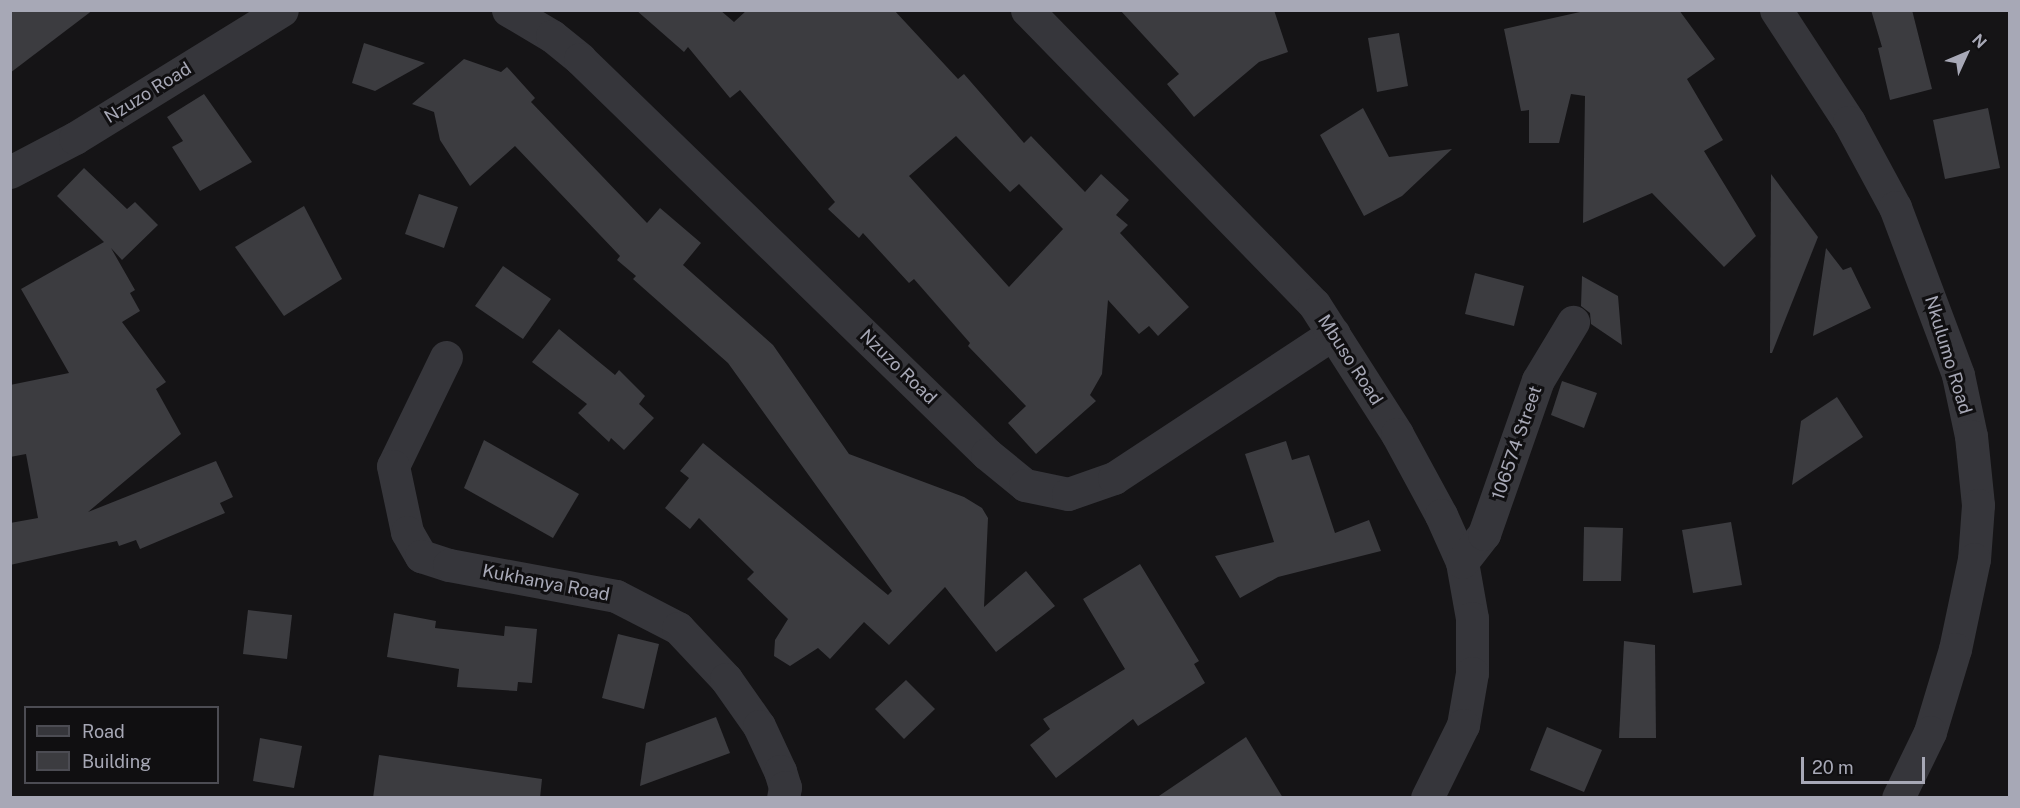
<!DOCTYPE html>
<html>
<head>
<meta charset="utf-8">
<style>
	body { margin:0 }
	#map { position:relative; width:2020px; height:808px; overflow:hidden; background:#151416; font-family:"Public Sans",sans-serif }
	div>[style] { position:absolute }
	.building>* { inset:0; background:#3c3c40 }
	.minor>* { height:33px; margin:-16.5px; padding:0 16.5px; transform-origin:16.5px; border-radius:16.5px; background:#36363b }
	span { translate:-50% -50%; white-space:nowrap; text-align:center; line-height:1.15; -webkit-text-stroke:6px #100f11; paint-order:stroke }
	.street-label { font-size:18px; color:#a7a8b6 }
	.frame { position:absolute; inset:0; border:12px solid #a7a8b6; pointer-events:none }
	.legend { position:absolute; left:24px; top:706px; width:195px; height:78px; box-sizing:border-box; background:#100f11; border:2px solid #4c4c53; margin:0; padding:8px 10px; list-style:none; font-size:18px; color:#a7a8b6 }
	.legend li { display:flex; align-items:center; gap:12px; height:30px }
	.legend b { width:30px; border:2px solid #4c4c53 }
	.north { position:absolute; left:1936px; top:24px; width:60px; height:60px; -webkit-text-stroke:4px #100f11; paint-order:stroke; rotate:46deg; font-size:16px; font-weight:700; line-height:24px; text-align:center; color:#a7a8b6 }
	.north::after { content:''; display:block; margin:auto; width:21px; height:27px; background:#a7a8b6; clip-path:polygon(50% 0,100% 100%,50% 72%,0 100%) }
	.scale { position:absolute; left:1801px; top:757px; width:124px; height:27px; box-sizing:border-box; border:3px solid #a7a8b6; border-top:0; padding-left:8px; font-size:18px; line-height:21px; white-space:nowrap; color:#a7a8b6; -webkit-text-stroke:4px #100f11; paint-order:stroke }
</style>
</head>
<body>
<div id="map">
	<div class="building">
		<div style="clip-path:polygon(10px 10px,93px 10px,10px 73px)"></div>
		<div style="clip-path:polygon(evenodd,636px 10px,720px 10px,734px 22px,747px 10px,894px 10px,958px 79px,964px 74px,1024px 143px,1031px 136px,1085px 192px,1101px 174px,1129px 200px,1116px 215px,1128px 225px,1120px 233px,1189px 307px,1158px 336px,1149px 326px,1139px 334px,1108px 300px,1102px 374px,1090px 395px,1096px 401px,1036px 454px,1008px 423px,1026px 406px,968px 346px,970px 343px,914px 279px,909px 283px,863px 233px,859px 238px,828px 209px,835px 202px,740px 90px,730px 98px,688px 47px,684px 52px,636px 10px,956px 136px,1010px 192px,1019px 184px,1063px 229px,1009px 287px,909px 176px,956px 136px)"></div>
		<div style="clip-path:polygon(1120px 10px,1274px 10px,1288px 52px,1259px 62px,1194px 117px,1167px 84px,1179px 74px)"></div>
		<div style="clip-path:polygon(1589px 10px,1679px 10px,1715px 59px,1687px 79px,1723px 140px,1704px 151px,1756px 236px,1724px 267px,1652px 193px,1583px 223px,1585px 96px,1571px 94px,1559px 143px,1529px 143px,1529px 110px,1521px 111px,1504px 29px)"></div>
		<div style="clip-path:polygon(1871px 10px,1912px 10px,1932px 89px,1890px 100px,1878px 48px,1882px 47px)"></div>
		<div style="clip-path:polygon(1399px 33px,1408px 86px,1377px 92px,1368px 38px)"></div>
		<div style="clip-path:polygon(364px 43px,425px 63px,375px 91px,352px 83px)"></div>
		<div style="clip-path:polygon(464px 59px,501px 72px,507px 67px,535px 98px,531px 102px,647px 223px,660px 208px,701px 243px,683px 265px,773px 345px,849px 454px,964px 497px,982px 508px,988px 518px,984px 607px,1026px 571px,1055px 606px,996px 652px,945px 587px,889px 645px,864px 622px,830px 659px,818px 648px,790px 666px,774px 656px,775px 640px,788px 619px,747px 579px,754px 572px,699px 518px,690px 529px,665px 508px,689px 478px,680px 471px,703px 443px,888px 595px,892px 591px,728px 363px,633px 279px,636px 276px,617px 260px,620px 256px,515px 146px,470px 186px,440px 140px,434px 112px,412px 104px)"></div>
		<div style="clip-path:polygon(204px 94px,252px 162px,200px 191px,172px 147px,183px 141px,167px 117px)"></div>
		<div style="clip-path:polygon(1363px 108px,1389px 157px,1452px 149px,1402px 196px,1364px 216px,1320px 135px)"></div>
		<div style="clip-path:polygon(1988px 108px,2000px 168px,1945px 179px,1933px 120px)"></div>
		<div style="clip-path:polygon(84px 168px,127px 209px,135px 202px,158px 225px,122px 260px,111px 248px,135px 290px,130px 293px,140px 311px,122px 322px,166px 382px,156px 389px,181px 434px,88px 512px,216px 461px,233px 497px,220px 503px,225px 513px,140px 549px,136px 540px,119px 546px,117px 541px,10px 565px,10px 523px,38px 518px,26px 454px,10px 457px,10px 385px,69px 373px,21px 289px,104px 242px,57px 196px)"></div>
		<div style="clip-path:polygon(1771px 174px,1818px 237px,1772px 353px,1770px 353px)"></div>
		<div style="clip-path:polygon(419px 194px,458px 207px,444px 248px,405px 234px)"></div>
		<div style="clip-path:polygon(304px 206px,342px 279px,284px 316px,235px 247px)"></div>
		<div style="clip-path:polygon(1826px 248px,1843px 270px,1851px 267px,1871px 308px,1813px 336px)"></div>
		<div style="clip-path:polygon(503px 266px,551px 299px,523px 339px,475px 306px)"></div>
		<div style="clip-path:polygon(1475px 273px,1524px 286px,1514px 326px,1465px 314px)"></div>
		<div style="clip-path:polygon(1582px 276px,1618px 296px,1622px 345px,1591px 324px,1590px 313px,1581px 306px)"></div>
		<div style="clip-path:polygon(559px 329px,615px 375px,619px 370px,645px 396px,639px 404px,654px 418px,624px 450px,611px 438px,609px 442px,578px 413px,587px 404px,532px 362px)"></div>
		<div style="clip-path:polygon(1562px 381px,1597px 393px,1584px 428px,1551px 415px)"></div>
		<div style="clip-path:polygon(1837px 397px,1863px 437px,1792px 485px,1801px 421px)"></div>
		<div style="clip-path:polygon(484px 440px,579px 494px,553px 538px,464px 488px)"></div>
		<div style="clip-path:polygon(1286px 441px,1292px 460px,1309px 455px,1335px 533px,1369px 520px,1381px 551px,1278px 577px,1240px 598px,1215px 556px,1274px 542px,1245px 454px)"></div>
		<div style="clip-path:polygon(1731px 522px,1742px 585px,1693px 593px,1682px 530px)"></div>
		<div style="clip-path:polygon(1584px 527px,1623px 528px,1621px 581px,1583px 581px)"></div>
		<div style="clip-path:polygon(1140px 564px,1199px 661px,1194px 664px,1205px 683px,1138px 726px,1133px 719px,1056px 778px,1030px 745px,1050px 729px,1043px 719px,1125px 669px,1083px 599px)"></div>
		<div style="clip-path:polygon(248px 610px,292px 615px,287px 659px,243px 654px)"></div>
		<div style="clip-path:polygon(394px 613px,436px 621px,435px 628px,504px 636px,505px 626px,537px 629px,532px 683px,518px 682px,517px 691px,457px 687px,459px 669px,387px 657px)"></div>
		<div style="clip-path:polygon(618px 634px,659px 644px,644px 709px,602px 698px)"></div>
		<div style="clip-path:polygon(1624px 641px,1655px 645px,1656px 738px,1619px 738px)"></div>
		<div style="clip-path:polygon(906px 680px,935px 709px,904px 739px,875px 709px)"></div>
		<div style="clip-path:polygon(716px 717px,730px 753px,640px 786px,646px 743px)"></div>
		<div style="clip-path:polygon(1547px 727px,1602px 750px,1584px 792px,1530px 770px)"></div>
		<div style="clip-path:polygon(1246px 737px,1283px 798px,1156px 798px)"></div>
		<div style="clip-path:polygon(260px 738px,302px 746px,294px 788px,253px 781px)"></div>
		<div style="clip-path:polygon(379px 755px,542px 779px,540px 798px,373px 798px)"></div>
	</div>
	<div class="minor">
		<div style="left:508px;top:10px;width:51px;rotate:30.6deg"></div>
		<div style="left:552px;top:36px;width:36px;rotate:39deg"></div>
		<div style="left:580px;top:59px;width:567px;rotate:44.14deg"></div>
		<div style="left:987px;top:454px;width:49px;rotate:39.2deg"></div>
		<div style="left:1025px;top:485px;width:44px;rotate:11.8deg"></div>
		<div style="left:1068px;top:494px;width:49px;rotate:-19.2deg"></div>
		<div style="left:1114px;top:478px;width:263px;rotate:-33.4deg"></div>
		<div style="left:1027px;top:10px;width:411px;rotate:45.7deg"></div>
		<div style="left:1314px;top:304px;width:154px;rotate:57.4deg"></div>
		<div style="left:1397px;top:434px;width:92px;rotate:61.5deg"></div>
		<div style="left:1441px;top:515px;width:51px;rotate:65.9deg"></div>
		<div style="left:1462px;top:562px;width:57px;rotate:79.9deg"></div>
		<div style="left:1472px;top:618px;width:55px;rotate:90deg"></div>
		<div style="left:1472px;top:673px;width:53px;rotate:99.8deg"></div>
		<div style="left:1463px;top:725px;width:81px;rotate:116.3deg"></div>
		<div style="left:1776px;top:10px;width:134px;rotate:56.9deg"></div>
		<div style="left:1849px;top:122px;width:97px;rotate:61.6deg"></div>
		<div style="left:1895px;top:207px;width:179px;rotate:69.4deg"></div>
		<div style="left:1958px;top:375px;width:62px;rotate:78deg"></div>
		<div style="left:1971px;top:436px;width:69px;rotate:84.2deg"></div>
		<div style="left:1978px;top:505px;width:54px;rotate:94.2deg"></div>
		<div style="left:1974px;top:559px;width:92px;rotate:101.9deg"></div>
		<div style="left:1955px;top:649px;width:87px;rotate:106.8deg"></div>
		<div style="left:1930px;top:732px;width:73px;rotate:115.9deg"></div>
		<div style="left:10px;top:172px;width:73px;rotate:-27.6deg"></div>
		<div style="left:75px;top:138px;width:243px;rotate:-31.7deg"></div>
		<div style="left:446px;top:357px;width:121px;rotate:115.9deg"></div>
		<div style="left:393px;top:466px;width:67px;rotate:78deg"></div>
		<div style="left:407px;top:532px;width:28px;rotate:60deg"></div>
		<div style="left:421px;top:556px;width:29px;rotate:18deg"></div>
		<div style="left:449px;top:565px;width:170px;rotate:10.5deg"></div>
		<div style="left:616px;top:596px;width:70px;rotate:27.3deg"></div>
		<div style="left:678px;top:628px;width:70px;rotate:46.7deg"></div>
		<div style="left:726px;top:679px;width:57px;rotate:54.9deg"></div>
		<div style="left:759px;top:726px;width:50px;rotate:65deg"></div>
		<div style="left:780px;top:771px;width:17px;rotate:73deg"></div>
		<div style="left:785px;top:787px;width:11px;rotate:100deg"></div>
		<div style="left:1462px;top:562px;width:36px;rotate:-52deg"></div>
		<div style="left:1484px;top:534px;width:163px;rotate:-70.7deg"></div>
		<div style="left:1538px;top:380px;width:68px;rotate:-58.9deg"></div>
	</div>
	<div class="street-label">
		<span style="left:148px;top:93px;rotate:-32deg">Nzuzo Road</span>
		<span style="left:1948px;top:355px;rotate:73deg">Nkulumo Road</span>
		<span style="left:1350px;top:360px;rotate:57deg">Mbuso Road</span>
		<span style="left:898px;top:367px;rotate:44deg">Nzuzo Road</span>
		<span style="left:1517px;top:443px;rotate:-71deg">106574 Street</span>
		<span style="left:546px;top:583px;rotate:11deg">Kukhanya Road</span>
	</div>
	<div class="frame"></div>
	<ul class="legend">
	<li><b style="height:8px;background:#36363b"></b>Road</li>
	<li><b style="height:16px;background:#3c3c40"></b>Building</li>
	</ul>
	<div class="north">N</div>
	<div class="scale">20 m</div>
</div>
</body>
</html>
